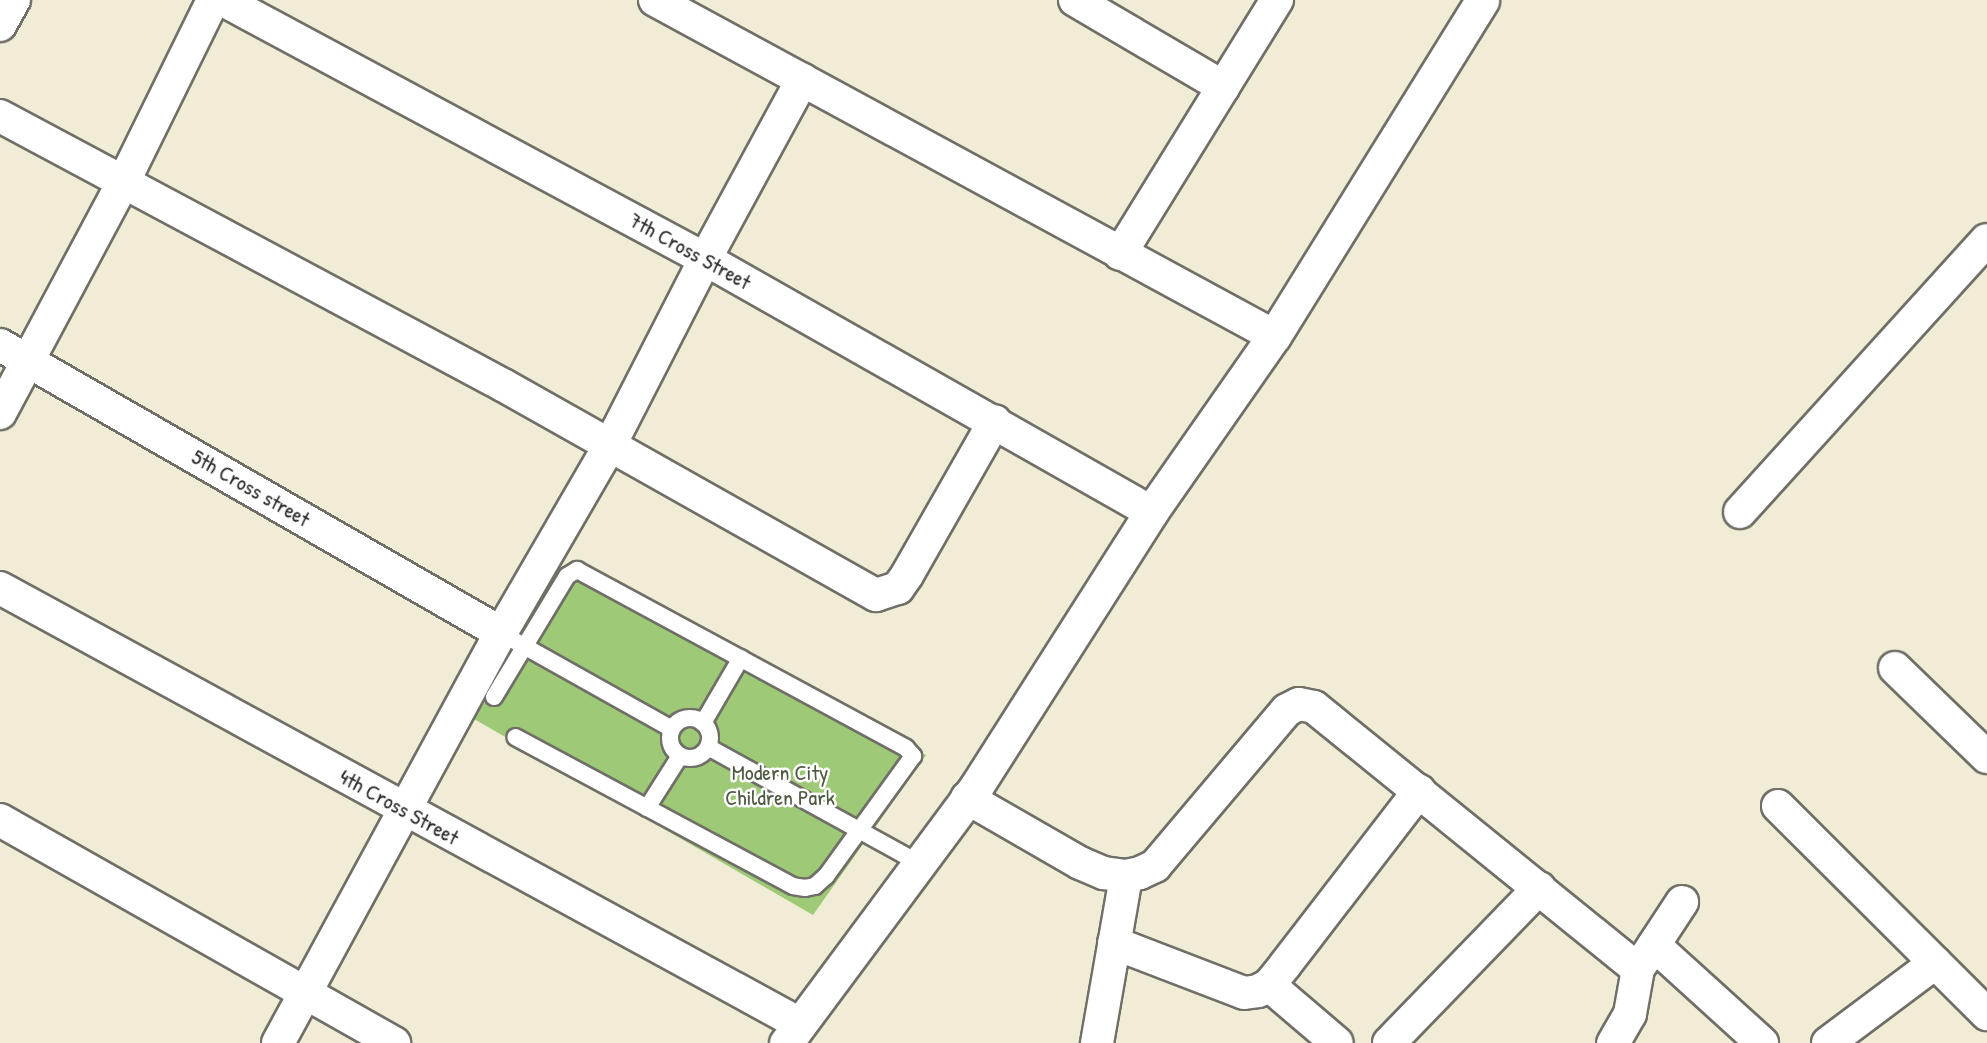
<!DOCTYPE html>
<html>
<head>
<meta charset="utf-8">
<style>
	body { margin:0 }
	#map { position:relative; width:1987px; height:1043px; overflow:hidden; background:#f0ecd6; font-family:"Patrick Hand",sans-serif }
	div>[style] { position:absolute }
	.green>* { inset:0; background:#9eca77 }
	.roads { filter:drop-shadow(2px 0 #706f67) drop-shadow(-2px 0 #706f67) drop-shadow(0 2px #706f67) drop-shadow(0 -2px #706f67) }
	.service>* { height:16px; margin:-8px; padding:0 8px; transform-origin:8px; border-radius:8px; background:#fff }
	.service>.ring { margin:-8px; padding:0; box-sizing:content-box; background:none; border:16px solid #fff; border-radius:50% }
	.minor>* { height:32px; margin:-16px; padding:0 16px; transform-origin:16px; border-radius:16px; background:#fff }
	.tertiary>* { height:33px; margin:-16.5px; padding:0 16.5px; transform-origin:16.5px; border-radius:16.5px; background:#fff }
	span { translate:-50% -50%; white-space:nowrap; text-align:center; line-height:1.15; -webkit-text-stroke:5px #fff; paint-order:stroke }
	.street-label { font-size:22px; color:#2b2b2b }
	.park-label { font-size:22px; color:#4e5b42 }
</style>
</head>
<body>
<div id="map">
	<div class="green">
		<div style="clip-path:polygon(569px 562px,926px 755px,813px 915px,474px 719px)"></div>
	</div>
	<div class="roads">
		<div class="service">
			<div style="left:515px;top:641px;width:180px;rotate:29.3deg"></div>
			<div style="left:494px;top:697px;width:141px;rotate:-58.9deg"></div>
			<div style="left:567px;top:576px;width:12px;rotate:-31deg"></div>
			<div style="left:577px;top:570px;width:374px;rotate:28.4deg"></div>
			<div style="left:906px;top:748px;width:11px;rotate:49deg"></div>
			<div style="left:913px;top:756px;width:148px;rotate:125.9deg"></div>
			<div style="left:826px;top:876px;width:15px;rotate:138deg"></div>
			<div style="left:815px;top:886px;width:10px;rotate:169deg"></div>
			<div style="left:805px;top:888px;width:12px;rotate:-171deg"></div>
			<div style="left:793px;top:886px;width:315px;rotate:-151.8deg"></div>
			<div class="ring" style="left:670px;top:718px;width:24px;height:24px"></div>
			<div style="left:703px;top:723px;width:75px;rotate:-59.7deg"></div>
			<div style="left:708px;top:747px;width:239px;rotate:28.8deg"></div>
			<div style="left:647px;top:808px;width:62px;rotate:-57.6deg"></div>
		</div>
		<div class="minor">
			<div style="left:223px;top:0;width:547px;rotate:28.25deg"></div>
			<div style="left:705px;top:259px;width:513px;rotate:29.56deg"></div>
			<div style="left:655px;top:0;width:704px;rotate:28.49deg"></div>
			<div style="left:1075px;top:0;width:172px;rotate:30.4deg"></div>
			<div style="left:0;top:25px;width:29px;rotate:-61deg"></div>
			<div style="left:0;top:116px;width:570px;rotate:28.14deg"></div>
			<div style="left:503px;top:385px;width:428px;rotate:29.4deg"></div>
			<div style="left:876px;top:595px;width:23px;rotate:-18deg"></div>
			<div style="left:898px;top:588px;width:16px;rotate:-55deg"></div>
			<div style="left:907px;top:575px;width:177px;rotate:-60.3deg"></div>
			<div style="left:1120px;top:254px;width:299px;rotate:-58.3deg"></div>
			<div style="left:0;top:345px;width:578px;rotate:29.89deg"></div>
			<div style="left:0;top:413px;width:261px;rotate:-61.9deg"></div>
			<div style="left:123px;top:183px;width:204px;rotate:-63.8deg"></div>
			<div style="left:1740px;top:512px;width:367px;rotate:-47.8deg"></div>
			<div style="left:0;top:588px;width:911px;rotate:28.59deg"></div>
			<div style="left:1895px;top:668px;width:128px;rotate:44.1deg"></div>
			<div style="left:967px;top:798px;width:130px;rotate:29.9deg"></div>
			<div style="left:1080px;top:863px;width:26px;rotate:23deg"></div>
			<div style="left:1104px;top:873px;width:22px;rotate:8deg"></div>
			<div style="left:1126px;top:876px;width:14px;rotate:-12deg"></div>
			<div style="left:1140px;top:873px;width:17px;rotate:-25deg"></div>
			<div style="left:1155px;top:866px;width:204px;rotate:-49.8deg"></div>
			<div style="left:1287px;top:710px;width:13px;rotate:-27deg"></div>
			<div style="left:1299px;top:704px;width:15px;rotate:11deg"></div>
			<div style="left:1314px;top:707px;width:417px;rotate:39deg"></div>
			<div style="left:1638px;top:969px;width:46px;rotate:100.1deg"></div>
			<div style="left:1630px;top:1014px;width:34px;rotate:120deg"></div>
			<div style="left:1778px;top:806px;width:295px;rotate:44.9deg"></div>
			<div style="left:0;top:820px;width:453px;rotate:29.5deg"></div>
			<div style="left:1114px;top:943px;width:139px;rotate:21deg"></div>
			<div style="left:1244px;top:993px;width:14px;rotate:-8deg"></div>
			<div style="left:1258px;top:991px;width:13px;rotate:-29deg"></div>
			<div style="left:1269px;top:985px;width:26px;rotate:-51deg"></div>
			<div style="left:1285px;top:965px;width:220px;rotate:-52.4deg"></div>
			<div style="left:1654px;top:945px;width:146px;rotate:42.2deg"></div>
			<div style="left:1642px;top:963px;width:73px;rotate:-56.7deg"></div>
			<div style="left:1269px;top:985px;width:89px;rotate:40.5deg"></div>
			<div style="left:278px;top:1043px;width:467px;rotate:-61.5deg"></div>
			<div style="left:501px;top:633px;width:217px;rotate:-59.9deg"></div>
			<div style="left:610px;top:445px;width:209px;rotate:-62.9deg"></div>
			<div style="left:705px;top:259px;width:204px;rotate:-61.5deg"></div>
			<div style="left:1097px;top:1043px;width:169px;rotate:-80.1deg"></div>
			<div style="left:1389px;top:1043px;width:216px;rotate:-45.9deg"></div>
			<div style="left:1828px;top:1043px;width:134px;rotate:-36.8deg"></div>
		</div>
		<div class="tertiary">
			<div style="left:786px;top:1043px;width:319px;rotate:-53.4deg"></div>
			<div style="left:976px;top:787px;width:326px;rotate:-57.5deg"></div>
			<div style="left:1151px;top:512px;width:215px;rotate:-55.1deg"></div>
			<div style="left:1274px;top:336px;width:395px;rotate:-58.2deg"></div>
		</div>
	</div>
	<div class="street-label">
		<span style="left:690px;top:251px;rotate:29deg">7th Cross Street</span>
		<span style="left:251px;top:488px;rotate:30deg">5th Cross street</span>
		<span style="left:399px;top:807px;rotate:29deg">4th Cross Street</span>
	</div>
	<div class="park-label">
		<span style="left:780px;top:785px">Modern City<br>Children Park</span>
	</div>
</div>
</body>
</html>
